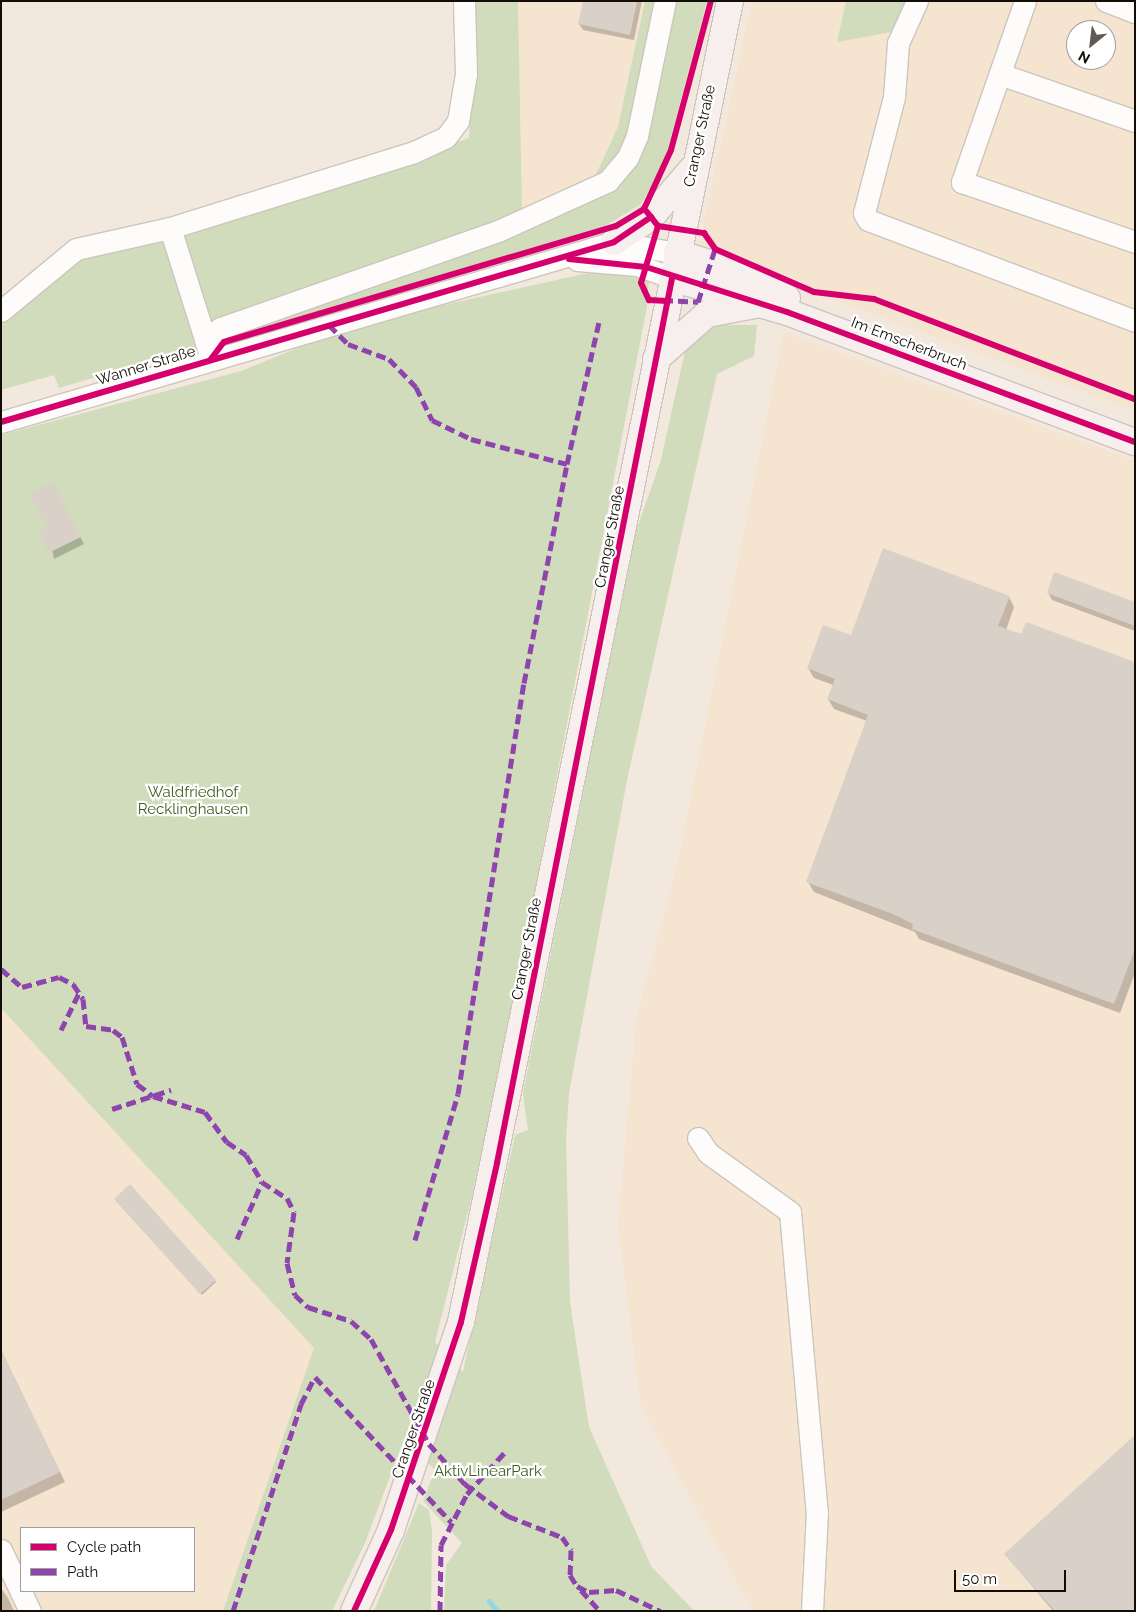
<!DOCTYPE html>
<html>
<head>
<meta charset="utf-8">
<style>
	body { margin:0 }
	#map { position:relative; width:1136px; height:1612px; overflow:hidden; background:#f2e8dd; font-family:Raleway,sans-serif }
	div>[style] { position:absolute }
	.built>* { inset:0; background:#f5e4d0 }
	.green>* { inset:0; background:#d0dcbb }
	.shadow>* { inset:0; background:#0003 }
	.stream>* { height:4.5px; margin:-2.25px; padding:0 2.25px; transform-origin:2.25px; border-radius:2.25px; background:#94d6e3 }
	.building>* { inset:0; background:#d9d0c8 }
	.roads { filter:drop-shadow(1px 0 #cdc5bc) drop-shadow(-1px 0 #cdc5bc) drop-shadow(0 1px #cdc5bc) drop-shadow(0 -1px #cdc5bc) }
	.minor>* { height:21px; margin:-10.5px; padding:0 10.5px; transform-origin:10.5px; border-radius:10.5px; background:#fdfcfa }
	.major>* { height:26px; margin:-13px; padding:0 13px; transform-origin:13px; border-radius:13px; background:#f6efee }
	.quiet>* { height:5px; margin-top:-2.5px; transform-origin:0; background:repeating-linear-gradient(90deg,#8e44ad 0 10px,transparent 0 15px) }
	.cycleway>* { height:6px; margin:-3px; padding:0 3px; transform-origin:3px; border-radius:3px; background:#d6006c }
	span { translate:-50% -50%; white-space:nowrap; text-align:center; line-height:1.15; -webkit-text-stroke:4.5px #fff; paint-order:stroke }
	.street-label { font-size:15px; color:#130d07 }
	.park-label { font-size:15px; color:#3b5e1c }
	.frame { position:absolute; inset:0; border:2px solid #130d07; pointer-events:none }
	.legend { position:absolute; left:20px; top:1527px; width:175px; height:65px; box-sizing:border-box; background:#fff; border:1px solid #a19e9c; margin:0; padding:6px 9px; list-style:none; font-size:15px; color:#130d07 }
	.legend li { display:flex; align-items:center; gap:10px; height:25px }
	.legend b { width:25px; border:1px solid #a19e9c }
	.north { position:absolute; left:1066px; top:20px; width:50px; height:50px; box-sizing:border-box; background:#fff; border:1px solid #a19e9c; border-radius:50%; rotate:209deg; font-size:14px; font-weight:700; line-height:20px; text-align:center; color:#130d07 }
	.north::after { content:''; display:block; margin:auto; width:18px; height:22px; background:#615a52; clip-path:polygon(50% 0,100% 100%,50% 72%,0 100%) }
	.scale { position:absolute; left:954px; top:1570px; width:112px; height:22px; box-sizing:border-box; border:2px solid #130d07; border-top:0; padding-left:6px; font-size:15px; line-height:18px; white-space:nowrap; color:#130d07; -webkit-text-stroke:4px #fff; paint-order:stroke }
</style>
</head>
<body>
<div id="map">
	<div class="built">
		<div style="clip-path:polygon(518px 1px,645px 1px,618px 127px,591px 185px,522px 213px)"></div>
		<div style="clip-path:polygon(evenodd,752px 1px,846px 1px,837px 41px,891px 32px,905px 1px,1135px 1px,1135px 411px,698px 250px,752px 1px,1076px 30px,1106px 30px,1106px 60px,1076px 60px,1076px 30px)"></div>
		<div style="clip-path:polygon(784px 332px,1135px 461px,1135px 1611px,753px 1611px,641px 1407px,618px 1226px,636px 1023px,681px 846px)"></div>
		<div style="clip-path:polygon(evenodd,1px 1008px,314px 1348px,223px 1611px,1px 1611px,1px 1008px,21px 1528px,194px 1528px,194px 1591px,21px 1591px,21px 1528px)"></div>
	</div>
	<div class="green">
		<div style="clip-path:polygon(474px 1px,518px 1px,522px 213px,591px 185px,618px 127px,645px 1px,707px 1px,668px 148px,659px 175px,640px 205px,605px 226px,59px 388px,54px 375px,1px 390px,1px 317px,81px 254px,389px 167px,469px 138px)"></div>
		<div style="clip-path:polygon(846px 1px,905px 1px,891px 32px,837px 42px)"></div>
		<div style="clip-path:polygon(597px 271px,649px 280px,647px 306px,515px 995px,472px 1196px,435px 1342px,463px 1372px,515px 1135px,528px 1130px,523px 1093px,635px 534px,661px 460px,687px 342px,702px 329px,717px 325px,757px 325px,754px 356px,717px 374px,627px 780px,569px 1093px,566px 1140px,570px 1302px,589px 1427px,651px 1566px,694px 1611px,444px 1611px,446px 1565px,462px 1543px,423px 1501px,435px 1470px,404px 1439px,365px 1543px,332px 1611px,223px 1611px,314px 1348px,1px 1008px,1px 435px,241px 371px,310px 343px,430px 308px)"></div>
		<div style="clip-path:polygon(419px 1503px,429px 1510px,432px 1531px,431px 1611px,374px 1611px)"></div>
	</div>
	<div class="shadow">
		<div style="clip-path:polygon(584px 1px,642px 1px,634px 40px,583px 30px,579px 24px)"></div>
		<div style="clip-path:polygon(57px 491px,84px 544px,54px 559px,48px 528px)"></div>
		<div style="clip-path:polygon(1048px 593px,1135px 604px,1135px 631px,1052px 600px)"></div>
		<div style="clip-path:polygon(1009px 597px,1014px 607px,1006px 630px,1135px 664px,1135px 973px,1120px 1013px,919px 939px,915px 932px,814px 892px,808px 882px,867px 721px,834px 709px,828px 699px,833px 685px,814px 678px,808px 668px,851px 637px)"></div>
		<div style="clip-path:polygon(116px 1201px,215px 1280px,216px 1282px,202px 1295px)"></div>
		<div style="clip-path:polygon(1px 1350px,65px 1482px,1px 1512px)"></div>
		<div style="clip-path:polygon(1005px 1554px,1135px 1611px,1053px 1611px)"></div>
		<div style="clip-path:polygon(1px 1588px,8px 1598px,14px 1611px,1px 1611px)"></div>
	</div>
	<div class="stream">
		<div style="left:489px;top:1601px;width:13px;rotate:48deg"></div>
	</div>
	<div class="building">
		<div style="clip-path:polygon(583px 1px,637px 1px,630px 35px,578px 24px)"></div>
		<div style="clip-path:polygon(53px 482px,81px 537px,48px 553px,38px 532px,47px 528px,30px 494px)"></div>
		<div style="clip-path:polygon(883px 548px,1010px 596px,998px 626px,1021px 634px,1026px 622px,1135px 662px,1135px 949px,1114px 1004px,912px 929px,913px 924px,893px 914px,806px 882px,868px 715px,827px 699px,835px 679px,807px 668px,823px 625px,851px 635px)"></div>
		<div style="clip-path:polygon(1054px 572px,1135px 602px,1135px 626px,1047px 593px)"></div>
		<div style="clip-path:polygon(130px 1184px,216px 1280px,200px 1294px,114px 1199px)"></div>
		<div style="clip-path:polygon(1px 1349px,60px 1472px,1px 1500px)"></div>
		<div style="clip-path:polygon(1135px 1435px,1135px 1611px,1055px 1611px,1004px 1554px)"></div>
	</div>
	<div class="roads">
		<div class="minor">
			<div style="left:917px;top:1px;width:46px;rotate:114.3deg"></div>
			<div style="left:898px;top:43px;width:54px;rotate:94.2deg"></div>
			<div style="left:894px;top:97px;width:120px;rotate:104.5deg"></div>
			<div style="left:864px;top:213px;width:8px;rotate:60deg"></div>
			<div style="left:868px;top:220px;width:285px;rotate:20.7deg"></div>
			<div style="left:1025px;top:1px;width:192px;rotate:109.2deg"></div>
			<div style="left:962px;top:182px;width:183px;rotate:19.1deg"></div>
			<div style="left:1106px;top:1px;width:31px;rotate:21deg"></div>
			<div style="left:1000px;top:74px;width:143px;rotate:19.2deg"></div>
			<div style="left:170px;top:228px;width:116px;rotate:72.5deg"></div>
			<div style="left:577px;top:260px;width:60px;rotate:4.8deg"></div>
			<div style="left:637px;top:265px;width:37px;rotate:20deg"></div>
			<div style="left:1px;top:311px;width:97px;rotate:-39.6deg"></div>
			<div style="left:76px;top:249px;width:96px;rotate:-12.6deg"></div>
			<div style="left:170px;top:228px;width:256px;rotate:-17.3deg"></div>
			<div style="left:414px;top:152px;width:35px;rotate:-25deg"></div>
			<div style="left:446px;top:137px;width:20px;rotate:-53deg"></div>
			<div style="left:458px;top:121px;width:48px;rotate:-80.3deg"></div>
			<div style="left:466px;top:74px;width:73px;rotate:-91.6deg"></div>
			<div style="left:211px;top:359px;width:21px;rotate:-107deg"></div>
			<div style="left:205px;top:339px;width:19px;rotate:-35deg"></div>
			<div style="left:221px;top:328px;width:293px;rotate:-19.3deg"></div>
			<div style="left:498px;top:231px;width:121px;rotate:-24.4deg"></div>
			<div style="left:608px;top:181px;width:31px;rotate:-50deg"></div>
			<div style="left:628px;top:157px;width:23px;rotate:-67deg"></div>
			<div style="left:637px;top:136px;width:138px;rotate:-78.3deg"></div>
			<div style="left:1px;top:422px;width:639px;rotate:-16.36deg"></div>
			<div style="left:614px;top:242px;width:64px;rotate:9.9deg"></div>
			<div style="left:698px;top:1138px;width:18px;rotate:56deg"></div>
			<div style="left:708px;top:1153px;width:101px;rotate:35.7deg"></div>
			<div style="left:790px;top:1212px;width:301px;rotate:84.9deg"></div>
			<div style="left:817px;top:1512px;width:99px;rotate:92.9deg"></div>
			<div style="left:1px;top:1550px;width:68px;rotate:64.6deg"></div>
		</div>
		<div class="major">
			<div style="left:614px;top:242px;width:45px;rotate:-34deg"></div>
			<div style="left:651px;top:217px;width:63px;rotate:-49.5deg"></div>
			<div style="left:677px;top:253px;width:43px;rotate:17.6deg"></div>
			<div style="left:718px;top:266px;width:76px;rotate:24.9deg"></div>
			<div style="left:672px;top:278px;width:120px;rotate:16.5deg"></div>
			<div style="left:787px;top:312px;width:371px;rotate:20.5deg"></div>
			<div style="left:656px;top:359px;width:68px;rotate:-41.4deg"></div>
			<div style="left:707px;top:314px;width:49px;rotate:-10.6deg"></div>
			<div style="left:354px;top:1611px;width:89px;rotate:-65.4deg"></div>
			<div style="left:391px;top:1530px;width:219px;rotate:-71.4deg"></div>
			<div style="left:461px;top:1322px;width:1348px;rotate:-78.49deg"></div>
		</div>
	</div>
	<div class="quiet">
		<div style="left:663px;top:300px;width:35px;rotate:3deg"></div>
		<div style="left:698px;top:302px;width:56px;rotate:-72.2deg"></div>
		<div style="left:329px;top:325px;width:27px;rotate:45deg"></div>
		<div style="left:348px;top:344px;width:44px;rotate:20.1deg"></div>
		<div style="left:389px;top:359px;width:39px;rotate:46deg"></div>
		<div style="left:416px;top:387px;width:37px;rotate:64deg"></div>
		<div style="left:432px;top:420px;width:43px;rotate:26deg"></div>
		<div style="left:471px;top:439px;width:99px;rotate:14.6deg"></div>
		<div style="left:567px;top:464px;width:150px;rotate:-77.3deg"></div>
		<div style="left:1px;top:969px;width:28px;rotate:41deg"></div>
		<div style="left:22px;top:987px;width:38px;rotate:-15deg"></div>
		<div style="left:59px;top:977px;width:16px;rotate:27deg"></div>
		<div style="left:73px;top:984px;width:18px;rotate:56deg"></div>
		<div style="left:83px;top:999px;width:27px;rotate:84deg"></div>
		<div style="left:86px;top:1026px;width:27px;rotate:8deg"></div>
		<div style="left:113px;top:1030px;width:11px;rotate:38deg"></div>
		<div style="left:122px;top:1037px;width:49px;rotate:72.3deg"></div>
		<div style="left:137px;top:1084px;width:20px;rotate:37deg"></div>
		<div style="left:153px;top:1096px;width:54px;rotate:17.1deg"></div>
		<div style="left:205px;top:1112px;width:37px;rotate:54deg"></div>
		<div style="left:227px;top:1142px;width:23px;rotate:34deg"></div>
		<div style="left:246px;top:1155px;width:31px;rotate:59deg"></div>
		<div style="left:262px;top:1182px;width:30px;rotate:33deg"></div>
		<div style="left:287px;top:1198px;width:16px;rotate:63deg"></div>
		<div style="left:294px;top:1212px;width:51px;rotate:97.8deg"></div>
		<div style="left:287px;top:1263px;width:33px;rotate:76deg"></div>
		<div style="left:295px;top:1295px;width:18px;rotate:43deg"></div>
		<div style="left:308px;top:1307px;width:45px;rotate:18deg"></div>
		<div style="left:351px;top:1321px;width:27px;rotate:42deg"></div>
		<div style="left:371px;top:1339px;width:120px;rotate:61.1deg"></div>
		<div style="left:429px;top:1444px;width:54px;rotate:48deg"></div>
		<div style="left:465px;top:1484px;width:54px;rotate:36.7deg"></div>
		<div style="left:508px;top:1516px;width:58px;rotate:21.3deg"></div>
		<div style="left:562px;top:1537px;width:16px;rotate:55deg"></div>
		<div style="left:571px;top:1550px;width:25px;rotate:92deg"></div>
		<div style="left:570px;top:1575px;width:13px;rotate:58deg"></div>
		<div style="left:577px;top:1586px;width:13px;rotate:27deg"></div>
		<div style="left:589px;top:1592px;width:27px;rotate:-4deg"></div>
		<div style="left:616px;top:1590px;width:49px;rotate:25.5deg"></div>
		<div style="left:61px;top:1030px;width:41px;rotate:-64.1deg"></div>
		<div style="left:112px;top:1109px;width:62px;rotate:-17.9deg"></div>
		<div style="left:237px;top:1239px;width:62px;rotate:-66.3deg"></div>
		<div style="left:415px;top:1240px;width:152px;rotate:-73.6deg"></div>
		<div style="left:458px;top:1094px;width:416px;rotate:-80.9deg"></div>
		<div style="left:524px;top:683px;width:223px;rotate:-78.9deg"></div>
		<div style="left:581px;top:1590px;width:28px;rotate:48deg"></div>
		<div style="left:233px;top:1611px;width:218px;rotate:-71.8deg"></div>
		<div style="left:301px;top:1404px;width:30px;rotate:-63deg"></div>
		<div style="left:315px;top:1377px;width:199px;rotate:46.8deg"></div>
		<div style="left:440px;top:1611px;width:66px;rotate:-89.1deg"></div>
		<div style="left:441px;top:1545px;width:57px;rotate:-63deg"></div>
		<div style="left:467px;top:1494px;width:57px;rotate:-47.9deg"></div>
	</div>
	<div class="cycleway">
		<div style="left:647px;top:212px;width:18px;rotate:52deg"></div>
		<div style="left:658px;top:226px;width:47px;rotate:8.7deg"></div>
		<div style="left:704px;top:233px;width:19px;rotate:55deg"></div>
		<div style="left:715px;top:249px;width:108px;rotate:23.5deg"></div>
		<div style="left:814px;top:292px;width:60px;rotate:6.7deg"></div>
		<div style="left:874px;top:299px;width:280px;rotate:21deg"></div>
		<div style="left:658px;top:226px;width:59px;rotate:106.6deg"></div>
		<div style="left:641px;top:283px;width:19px;rotate:65deg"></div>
		<div style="left:649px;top:300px;width:18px;rotate:3deg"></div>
		<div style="left:569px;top:259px;width:77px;rotate:5.9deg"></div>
		<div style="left:646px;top:267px;width:148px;rotate:17.7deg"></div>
		<div style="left:787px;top:312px;width:371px;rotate:20.5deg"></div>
		<div style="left:211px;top:359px;width:21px;rotate:-53deg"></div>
		<div style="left:224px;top:342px;width:409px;rotate:-16.5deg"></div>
		<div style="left:616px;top:226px;width:33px;rotate:-31deg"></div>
		<div style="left:644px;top:209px;width:65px;rotate:-65.4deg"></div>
		<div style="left:671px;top:150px;width:154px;rotate:-75deg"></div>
		<div style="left:1px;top:422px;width:639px;rotate:-16.36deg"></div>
		<div style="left:614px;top:242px;width:45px;rotate:-34deg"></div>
		<div style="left:354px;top:1611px;width:89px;rotate:-65.4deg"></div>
		<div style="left:391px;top:1530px;width:219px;rotate:-71.4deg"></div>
		<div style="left:461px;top:1322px;width:163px;rotate:-77.2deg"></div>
		<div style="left:497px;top:1163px;width:902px;rotate:-78.81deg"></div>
	</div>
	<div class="street-label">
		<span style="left:700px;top:136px;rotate:-78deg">Cranger Straße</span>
		<span style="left:909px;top:344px;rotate:21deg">Im Emscherbruch</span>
		<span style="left:146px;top:366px;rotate:-17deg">Wanner Straße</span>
		<span style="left:610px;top:537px;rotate:-79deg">Cranger Straße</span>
		<span style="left:527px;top:949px;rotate:-79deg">Cranger Straße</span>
		<span style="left:414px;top:1429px;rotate:-71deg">Cranger Straße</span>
	</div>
	<div class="park-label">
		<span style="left:193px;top:801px">Waldfriedhof<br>Recklinghausen</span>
		<span style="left:488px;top:1472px">AktivLinearPark</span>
	</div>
	<div class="frame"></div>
	<ul class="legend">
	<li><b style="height:6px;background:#d6006c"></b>Cycle path</li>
	<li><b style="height:6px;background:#8e44ad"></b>Path</li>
	</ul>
	<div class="north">N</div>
	<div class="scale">50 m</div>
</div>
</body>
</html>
